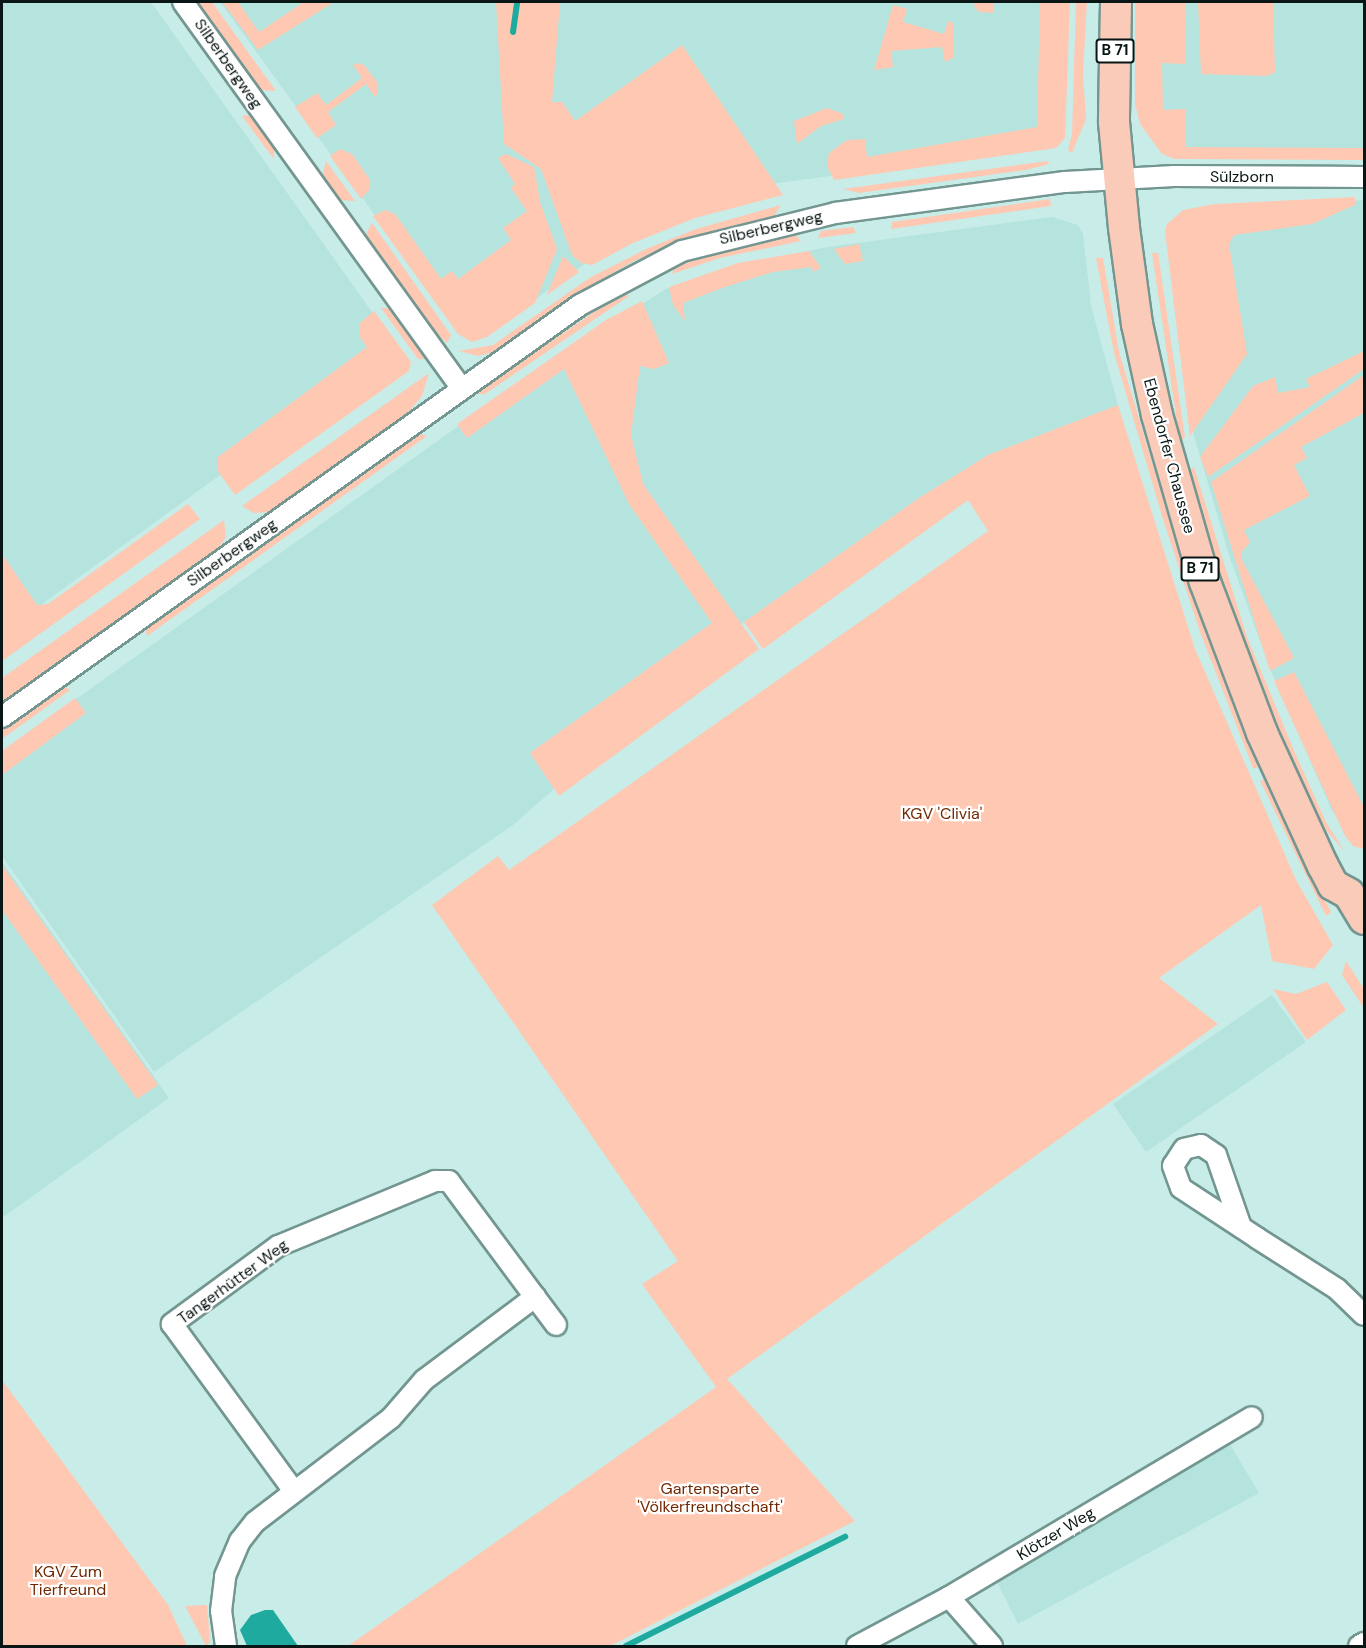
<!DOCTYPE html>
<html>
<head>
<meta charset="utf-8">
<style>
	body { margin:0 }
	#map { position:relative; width:1366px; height:1648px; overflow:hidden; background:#c8ede8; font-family:"DM Sans",sans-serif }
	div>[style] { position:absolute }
	.built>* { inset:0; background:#b5e3dd }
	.green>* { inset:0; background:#fec8b2 }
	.water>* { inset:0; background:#1faa9f }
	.stream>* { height:6px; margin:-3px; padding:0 3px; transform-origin:3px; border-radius:3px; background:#1faa9f }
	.roads { filter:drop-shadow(2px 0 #739691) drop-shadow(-2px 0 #739691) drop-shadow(0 2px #739691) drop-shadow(0 -2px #739691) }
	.minor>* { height:20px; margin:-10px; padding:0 10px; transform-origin:10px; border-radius:10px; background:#fff }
	.primary>* { height:30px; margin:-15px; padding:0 15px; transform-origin:15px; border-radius:15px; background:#f9cbb8 }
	span { translate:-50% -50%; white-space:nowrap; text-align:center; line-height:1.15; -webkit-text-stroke:4.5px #fff; paint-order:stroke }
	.shield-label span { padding:2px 4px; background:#fff; border:2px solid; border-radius:4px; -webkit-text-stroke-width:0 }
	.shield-label { font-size:15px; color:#091615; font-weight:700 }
	.street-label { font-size:16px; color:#091615 }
	.park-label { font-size:16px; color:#712800 }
	.frame { position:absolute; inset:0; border:3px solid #091615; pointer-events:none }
</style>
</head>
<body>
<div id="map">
	<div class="built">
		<div style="clip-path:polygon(2px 2px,151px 2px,397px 347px,2px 633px)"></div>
		<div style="clip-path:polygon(220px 2px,1067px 2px,1046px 147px,763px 185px,725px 164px,485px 335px,462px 335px)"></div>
		<div style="clip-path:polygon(1162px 2px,1364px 2px,1364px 153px,1183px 152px,1162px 145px)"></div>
		<div style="clip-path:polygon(1364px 200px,1364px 848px,1332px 811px,1269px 666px,1229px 555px,1192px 429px,1176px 216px)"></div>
		<div style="clip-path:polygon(1052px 217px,1078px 225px,1083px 234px,1091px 306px,1118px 405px,988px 455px,919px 498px,744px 622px,513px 825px,154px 1072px,2px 856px,2px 752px,544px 365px,666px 289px,733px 266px,828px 247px)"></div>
		<div style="clip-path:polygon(2px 862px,169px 1098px,2px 1218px)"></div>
		<div style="clip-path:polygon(1272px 995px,1306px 1042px,1146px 1152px,1113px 1104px)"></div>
		<div style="clip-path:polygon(1230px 1444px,1259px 1493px,1018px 1624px,995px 1578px)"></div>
	</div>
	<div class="green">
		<div style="clip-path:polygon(196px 2px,212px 2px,276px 91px,260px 90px)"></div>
		<div style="clip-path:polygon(222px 2px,238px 2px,259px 32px,304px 2px,334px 2px,258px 50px)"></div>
		<div style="clip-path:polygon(496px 2px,560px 2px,552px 102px,562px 102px,575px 121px,682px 45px,783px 195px,695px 218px,633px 243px,592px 265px,581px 263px,572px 255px,541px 169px,504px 144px)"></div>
		<div style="clip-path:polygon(975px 2px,994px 2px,994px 13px,979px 12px,974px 6px)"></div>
		<div style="clip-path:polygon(1040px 2px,1070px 2px,1065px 138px,1056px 148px,834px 180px,827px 166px,829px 153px,847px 140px,865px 139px,867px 157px,1037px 127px)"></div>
		<div style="clip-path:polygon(1076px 2px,1087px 2px,1083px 73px,1086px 119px,1072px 153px,1068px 150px,1072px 134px)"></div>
		<div style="clip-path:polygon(1135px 2px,1185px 2px,1185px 64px,1162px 63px,1163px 110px,1185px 109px,1185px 147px,1364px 148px,1364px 160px,1174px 159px,1162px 154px,1140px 124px,1135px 104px)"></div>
		<div style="clip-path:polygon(1198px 2px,1273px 2px,1275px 72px,1267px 76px,1201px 74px)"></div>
		<div style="clip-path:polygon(893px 5px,907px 9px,903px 22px,944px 34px,948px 21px,953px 23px,953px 58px,945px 62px,942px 47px,891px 51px,893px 67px,874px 70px)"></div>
		<div style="clip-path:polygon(357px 63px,364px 65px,377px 82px,378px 93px,375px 97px,366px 84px,328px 112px,336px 125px,317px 138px,295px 107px,317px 93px,326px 105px,362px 78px,353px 65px)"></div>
		<div style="clip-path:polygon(827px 108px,843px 114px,844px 119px,821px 126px,797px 144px,794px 121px)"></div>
		<div style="clip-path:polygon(252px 115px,275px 147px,273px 158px,242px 116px)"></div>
		<div style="clip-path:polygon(340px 149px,352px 154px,370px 180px,369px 190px,361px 199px,330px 156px)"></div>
		<div style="clip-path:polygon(506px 154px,534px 167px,540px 202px,557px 249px,535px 303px,487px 337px,472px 342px,458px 334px,373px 216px,385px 210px,395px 214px,441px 279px,452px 271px,458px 279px,511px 240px,503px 228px,527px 211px,511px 188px,515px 184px,498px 158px)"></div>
		<div style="clip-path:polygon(326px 161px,355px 201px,339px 200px,322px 176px)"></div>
		<div style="clip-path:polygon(1048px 161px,1049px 164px,1026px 170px,859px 193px,843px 189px)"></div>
		<div style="clip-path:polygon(1355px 197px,1355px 205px,1312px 224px,1234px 235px,1229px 244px,1247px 354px,1190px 436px,1165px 231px,1167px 224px,1183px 210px,1215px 204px)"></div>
		<div style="clip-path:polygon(1050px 199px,1051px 206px,891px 229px,892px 222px)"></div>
		<div style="clip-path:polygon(781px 205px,774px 216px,696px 236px,634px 261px,583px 290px,494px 352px,478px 356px,459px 351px,493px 345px,591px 277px,646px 249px,696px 229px)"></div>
		<div style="clip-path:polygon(372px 223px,451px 335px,447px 343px,431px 328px,365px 236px)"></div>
		<div style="clip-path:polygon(853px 227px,856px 233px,818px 238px,821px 231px)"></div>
		<div style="clip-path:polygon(795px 234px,801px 241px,720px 258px,672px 274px,674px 268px,709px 254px)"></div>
		<div style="clip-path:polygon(859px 244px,863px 261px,845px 264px,834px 249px)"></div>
		<div style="clip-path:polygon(809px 251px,821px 268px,813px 272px,812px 267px,773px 272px,722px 288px,683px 303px,685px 321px,673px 305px,669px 287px,738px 263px)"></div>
		<div style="clip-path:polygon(1152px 253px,1158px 253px,1185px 437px,1180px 442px)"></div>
		<div style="clip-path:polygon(563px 256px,579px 272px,547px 295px)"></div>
		<div style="clip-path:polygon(1096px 258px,1103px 258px,1119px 352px,1169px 519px,1206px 630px,1259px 768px,1253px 768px,1200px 632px,1162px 516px,1114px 353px)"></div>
		<div style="clip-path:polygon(622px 293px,629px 296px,485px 394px,474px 394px)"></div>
		<div style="clip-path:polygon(642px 301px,669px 363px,654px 369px,640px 366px,631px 435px,643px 484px,759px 649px,559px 796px,530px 753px,712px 623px,629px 504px,564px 369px,467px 438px,457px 424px,606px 320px)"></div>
		<div style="clip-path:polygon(381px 308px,391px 308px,426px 359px,418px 359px)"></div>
		<div style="clip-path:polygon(374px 311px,411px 362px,409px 371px,235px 495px,217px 470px,218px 457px,367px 347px,360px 337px,359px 324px)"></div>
		<div style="clip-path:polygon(1364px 351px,1364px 369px,1208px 477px,1200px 457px,1253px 386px,1275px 377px,1278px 393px,1310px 387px,1306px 379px)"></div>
		<div style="clip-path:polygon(429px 373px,422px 396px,404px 417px,269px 512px,254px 513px,242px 506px)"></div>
		<div style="clip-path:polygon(1364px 375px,1364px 413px,1301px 447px,1307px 458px,1294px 465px,1310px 496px,1244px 530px,1250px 542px,1242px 552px,1242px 560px,1294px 658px,1270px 671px,1211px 482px)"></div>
		<div style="clip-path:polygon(1118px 405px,1195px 649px,1296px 880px,1333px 945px,1314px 969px,1272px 961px,1261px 905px,1159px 978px,1218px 1024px,727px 1379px,855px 1521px,610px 1646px,348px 1646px,716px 1387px,642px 1284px,678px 1261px,432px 905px,498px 856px,509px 870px,988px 531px,968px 500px,763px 649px,744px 622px,919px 498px,988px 455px)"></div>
		<div style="clip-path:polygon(417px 433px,427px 436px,147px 636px,145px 628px)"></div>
		<div style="clip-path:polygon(1194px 467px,1247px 637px,1295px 753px,1326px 822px,1345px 852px,1318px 821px,1274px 721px,1206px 534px,1189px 471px)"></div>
		<div style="clip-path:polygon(188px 504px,200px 519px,2px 661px,2px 554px,37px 605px,48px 604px)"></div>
		<div style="clip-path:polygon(224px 520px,226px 537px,218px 549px,2px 703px,2px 678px)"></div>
		<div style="clip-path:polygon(1294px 672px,1364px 807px,1364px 849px,1353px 846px,1345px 836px,1274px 681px)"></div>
		<div style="clip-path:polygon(64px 686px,70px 690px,2px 739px,2px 730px)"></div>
		<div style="clip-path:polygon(75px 698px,86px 713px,2px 775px,2px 751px)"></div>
		<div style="clip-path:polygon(1264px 779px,1331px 912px,1326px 916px,1260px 781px)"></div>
		<div style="clip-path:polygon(2px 865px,158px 1085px,137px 1099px,2px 910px)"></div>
		<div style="clip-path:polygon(1346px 961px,1364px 989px,1364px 1008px,1342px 975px)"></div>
		<div style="clip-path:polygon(1327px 982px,1346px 1010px,1307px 1040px,1273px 989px,1296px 994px)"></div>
		<div style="clip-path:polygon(2px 1380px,168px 1605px,187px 1646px,2px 1646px)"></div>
		<div style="clip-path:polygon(207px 1605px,210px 1642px,206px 1646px,185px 1606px)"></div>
	</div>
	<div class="water">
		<div style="clip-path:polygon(265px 1610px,273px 1610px,298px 1646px,247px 1646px,240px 1630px,251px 1615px)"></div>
	</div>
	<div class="stream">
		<div style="left:513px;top:32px;width:30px;rotate:-82deg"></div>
		<div style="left:626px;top:1646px;width:245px;rotate:-26.5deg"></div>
	</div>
	<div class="roads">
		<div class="minor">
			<div style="left:183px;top:2px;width:477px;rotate:54.2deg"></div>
			<div style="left:2px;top:717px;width:710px;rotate:-35.48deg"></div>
			<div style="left:580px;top:305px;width:115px;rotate:-27.9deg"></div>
			<div style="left:682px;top:251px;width:158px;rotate:-13.9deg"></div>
			<div style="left:835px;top:213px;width:232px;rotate:-7.7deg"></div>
			<div style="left:1065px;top:182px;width:109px;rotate:-3.2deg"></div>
			<div style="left:1174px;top:176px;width:190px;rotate:0.3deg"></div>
			<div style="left:1241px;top:1227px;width:76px;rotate:-109.1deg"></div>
			<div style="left:1216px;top:1155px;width:18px;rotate:-146deg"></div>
			<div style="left:1201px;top:1145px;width:17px;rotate:167deg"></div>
			<div style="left:1184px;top:1149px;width:20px;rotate:123deg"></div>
			<div style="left:1173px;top:1166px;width:23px;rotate:70deg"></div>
			<div style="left:1181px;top:1188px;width:91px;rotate:33.3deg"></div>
			<div style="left:1257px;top:1238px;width:95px;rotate:32.5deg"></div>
			<div style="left:1337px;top:1289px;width:37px;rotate:44deg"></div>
			<div style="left:535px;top:1297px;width:35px;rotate:53deg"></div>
			<div style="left:949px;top:1597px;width:65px;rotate:48.7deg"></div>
			<div style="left:226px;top:1646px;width:35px;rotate:-98deg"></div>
			<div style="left:221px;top:1611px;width:35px;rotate:-83deg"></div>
			<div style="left:225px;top:1576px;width:38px;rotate:-67deg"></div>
			<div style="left:240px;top:1541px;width:24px;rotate:-52deg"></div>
			<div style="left:255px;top:1522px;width:171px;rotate:-37.4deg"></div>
			<div style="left:391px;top:1418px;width:50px;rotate:-49deg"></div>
			<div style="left:424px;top:1380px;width:139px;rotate:-36.8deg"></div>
			<div style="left:535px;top:1297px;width:144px;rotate:-126.6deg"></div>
			<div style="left:449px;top:1181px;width:14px;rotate:180deg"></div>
			<div style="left:435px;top:1181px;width:170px;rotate:157.5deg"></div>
			<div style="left:278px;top:1246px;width:132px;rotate:143.7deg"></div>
			<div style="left:172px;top:1324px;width:205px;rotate:53.9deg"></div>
			<div style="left:857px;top:1646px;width:104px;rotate:-28deg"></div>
			<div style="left:949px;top:1597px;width:352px;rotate:-30.7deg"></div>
			<div style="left:1359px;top:1646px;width:6px;rotate:-31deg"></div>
		</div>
		<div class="primary">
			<div style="left:1116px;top:2px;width:120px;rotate:91deg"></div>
			<div style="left:1114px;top:122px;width:106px;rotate:84.6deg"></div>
			<div style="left:1124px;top:228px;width:97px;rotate:82.3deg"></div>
			<div style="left:1137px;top:324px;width:93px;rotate:77.6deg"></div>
			<div style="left:1157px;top:415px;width:174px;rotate:74deg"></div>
			<div style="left:1205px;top:582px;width:161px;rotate:69.3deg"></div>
			<div style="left:1262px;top:733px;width:146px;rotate:65.4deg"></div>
			<div style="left:1323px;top:866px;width:21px;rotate:62deg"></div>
			<div style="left:1333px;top:885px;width:18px;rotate:29deg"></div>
			<div style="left:1349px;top:894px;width:29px;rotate:59deg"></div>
		</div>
	</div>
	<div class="shield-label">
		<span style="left:1115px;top:51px">B 71</span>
		<span style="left:1200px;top:569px">B 71</span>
	</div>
	<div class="street-label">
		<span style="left:228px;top:64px;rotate:55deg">Silberbergweg</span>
		<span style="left:1242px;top:177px">Sülzborn</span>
		<span style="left:771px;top:228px;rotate:-13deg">Silberbergweg</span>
		<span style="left:1169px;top:456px;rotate:75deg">Ebendorfer Chaussee</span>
		<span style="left:232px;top:553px;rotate:-35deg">Silberbergweg</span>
		<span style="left:233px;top:1282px;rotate:-36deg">Tangerhütter Weg</span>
		<span style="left:1056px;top:1534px;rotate:-31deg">Klötzer Weg</span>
	</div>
	<div class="park-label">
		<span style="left:942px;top:814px">KGV 'Clivia'</span>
		<span style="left:710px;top:1498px">Gartensparte<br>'Völkerfreundschaft'</span>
		<span style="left:68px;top:1581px">KGV Zum<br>Tierfreund</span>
	</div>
	<div class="frame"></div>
</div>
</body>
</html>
